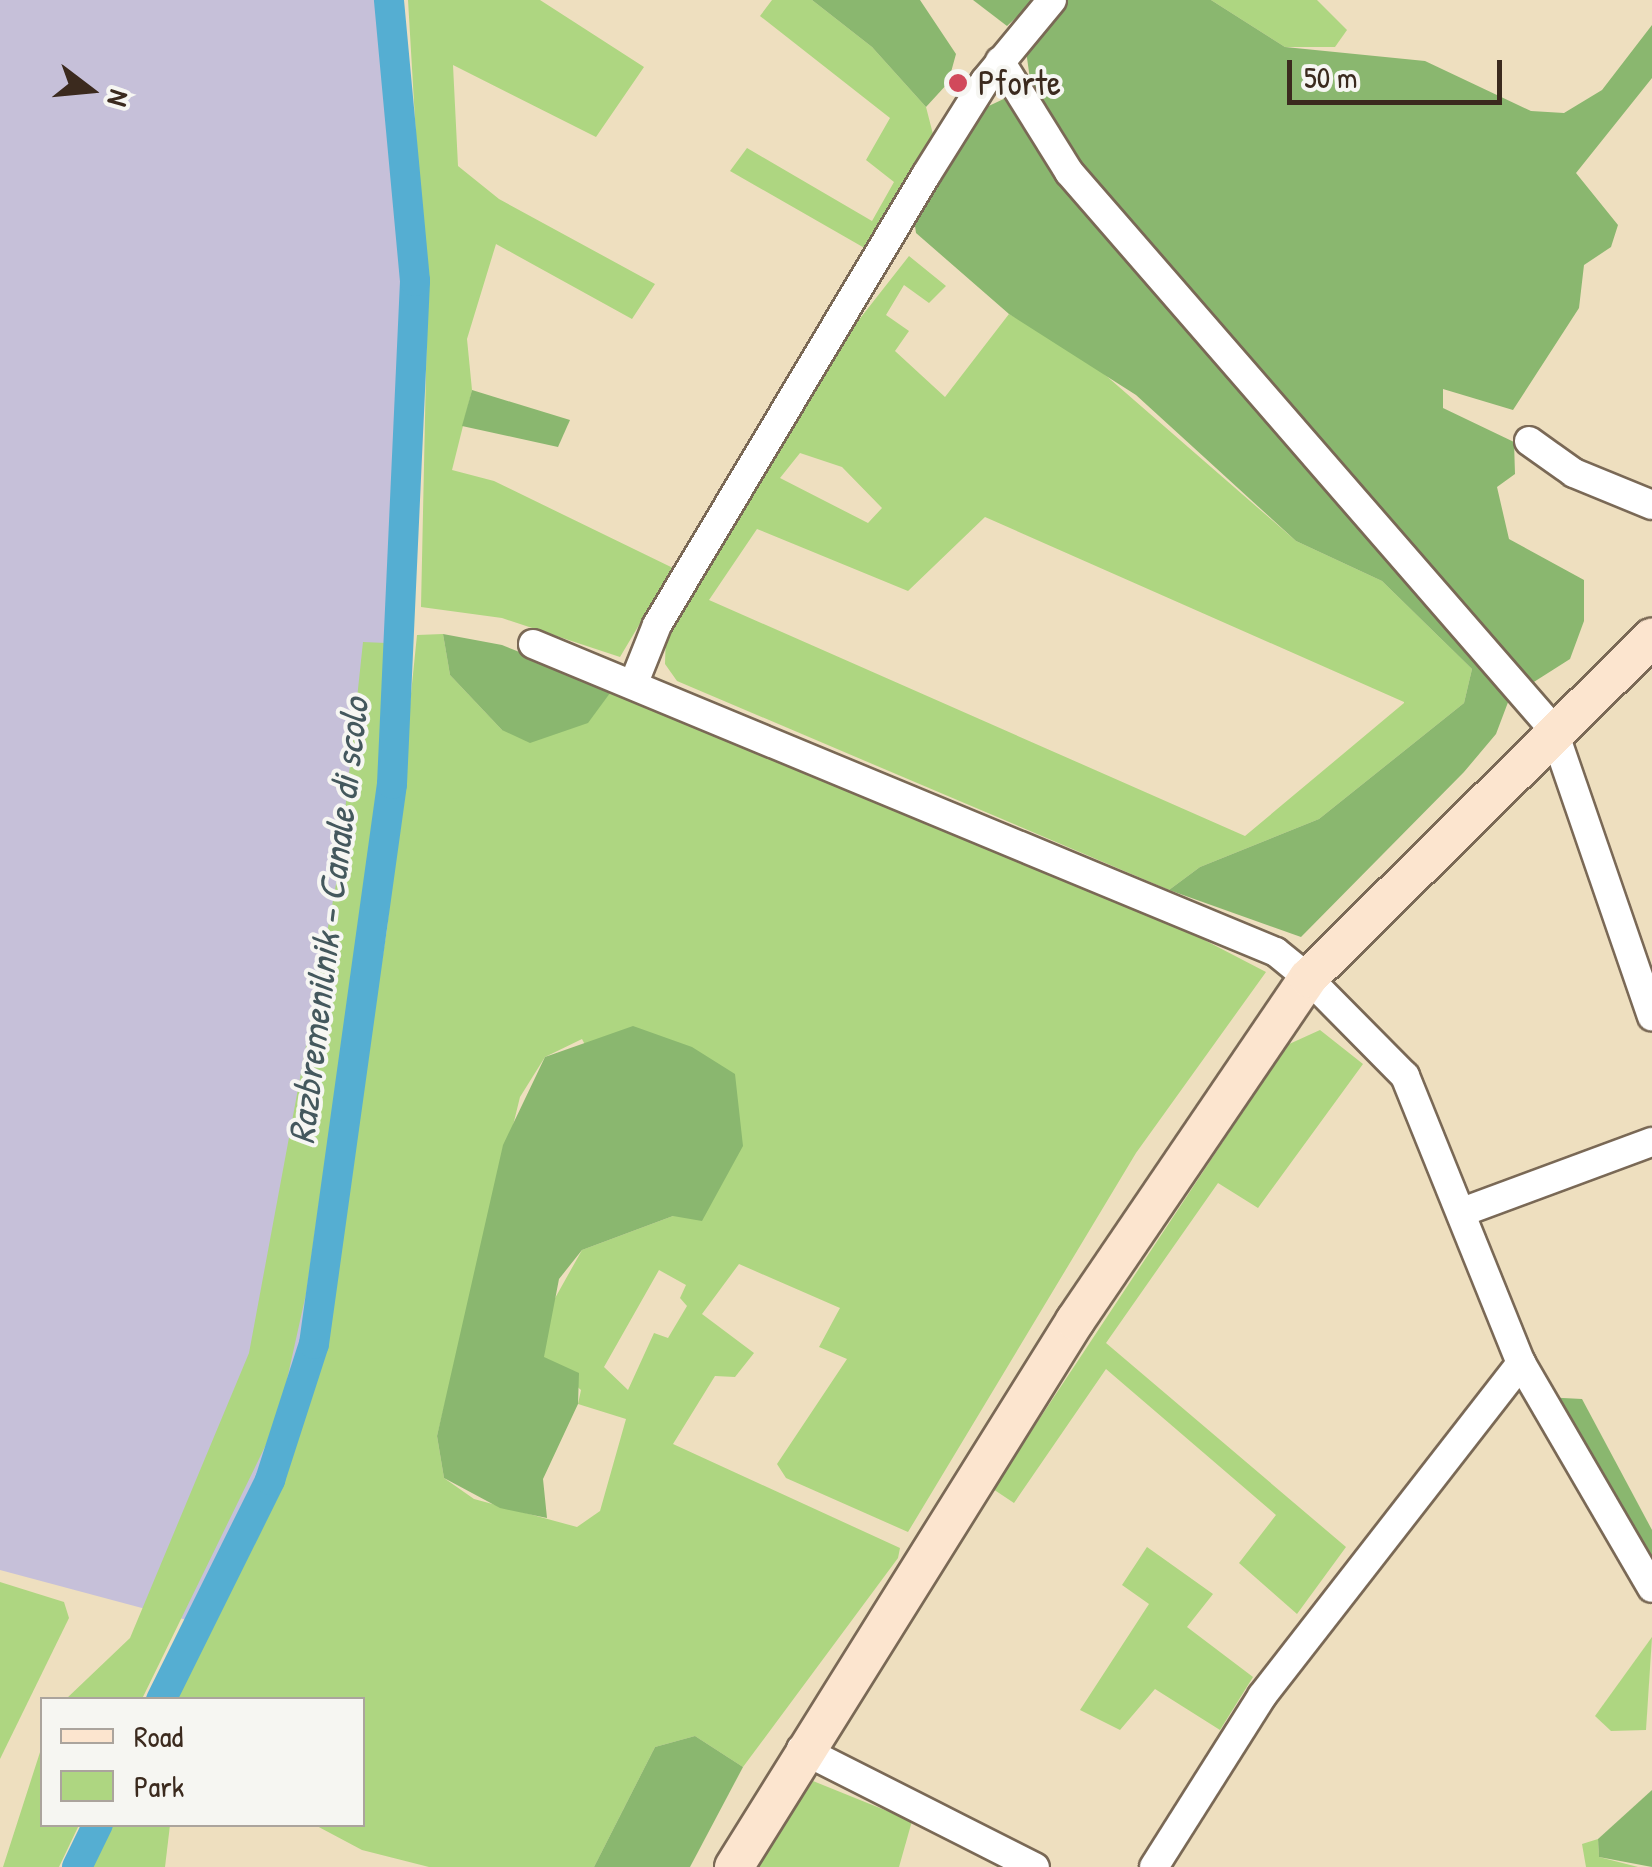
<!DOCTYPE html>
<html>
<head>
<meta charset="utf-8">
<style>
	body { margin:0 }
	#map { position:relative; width:1652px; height:1867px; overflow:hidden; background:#eedfbf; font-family:"Patrick Hand",sans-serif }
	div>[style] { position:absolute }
	.industrial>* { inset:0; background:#c6c0d9 }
	.green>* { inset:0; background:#aed681 }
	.forest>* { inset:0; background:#8ab76f }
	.canal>* { height:30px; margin:-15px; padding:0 15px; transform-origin:15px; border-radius:15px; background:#55aed2 }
	.roads { filter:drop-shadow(2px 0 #7a6956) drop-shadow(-2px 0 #7a6956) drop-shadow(0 2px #7a6956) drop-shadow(0 -2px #7a6956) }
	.street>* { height:28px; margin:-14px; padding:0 14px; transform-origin:14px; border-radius:14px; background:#fff }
	.secondary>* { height:38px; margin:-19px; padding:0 19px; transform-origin:19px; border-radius:19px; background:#fce5cf }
	.dots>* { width:28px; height:28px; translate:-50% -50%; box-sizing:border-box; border:5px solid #f6f6f2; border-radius:50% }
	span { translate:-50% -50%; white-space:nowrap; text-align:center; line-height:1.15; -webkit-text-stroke:8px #f6f6f2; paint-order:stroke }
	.poi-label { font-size:35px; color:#3b2a1e }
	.left { translate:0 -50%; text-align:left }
	.water-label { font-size:38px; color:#44585d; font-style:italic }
	.legend { position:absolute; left:40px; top:1697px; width:325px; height:130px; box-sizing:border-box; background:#f6f6f2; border:2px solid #aba49d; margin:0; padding:12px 18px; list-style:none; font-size:30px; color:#3b2a1e }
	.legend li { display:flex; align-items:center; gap:20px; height:50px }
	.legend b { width:50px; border:2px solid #aba49d }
	.north { position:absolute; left:40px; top:40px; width:100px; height:100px; -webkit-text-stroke:8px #f6f6f2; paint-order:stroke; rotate:106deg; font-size:28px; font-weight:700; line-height:40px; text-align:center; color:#3b2a1e }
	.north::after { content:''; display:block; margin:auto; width:35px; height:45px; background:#3b2a1e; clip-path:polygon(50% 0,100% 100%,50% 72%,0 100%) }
	.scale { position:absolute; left:1287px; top:60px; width:215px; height:45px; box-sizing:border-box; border:5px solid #3b2a1e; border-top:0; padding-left:12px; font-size:30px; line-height:35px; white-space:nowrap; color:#3b2a1e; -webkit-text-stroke:8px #f6f6f2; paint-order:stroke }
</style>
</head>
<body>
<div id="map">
	<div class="industrial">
		<div style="clip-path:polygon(0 0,389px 0,415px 281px,392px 784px,314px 1344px,270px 1480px,198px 1623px,0 1570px)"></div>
	</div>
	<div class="green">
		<div style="clip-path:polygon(408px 0,540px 0,644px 67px,596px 137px,453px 65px,458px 166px,499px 199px,655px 284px,632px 319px,496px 244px,467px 339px,472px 390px,452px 470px,494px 481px,673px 568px,620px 657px,502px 618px,421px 607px,427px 324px)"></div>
		<div style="clip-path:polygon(772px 0,812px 0,872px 47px,926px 107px,934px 138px,868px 250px,730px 171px,747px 148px,872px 221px,894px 182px,866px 160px,890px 118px,760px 16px)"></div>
		<div style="clip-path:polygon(1211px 0,1317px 0,1347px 30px,1335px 47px,1285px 47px)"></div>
		<div style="clip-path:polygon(evenodd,909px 256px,946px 286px,929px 303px,904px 285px,886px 315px,909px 331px,895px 351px,945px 397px,1009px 314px,1080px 353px,1296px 541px,1382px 581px,1472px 669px,1464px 703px,1319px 819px,1200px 867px,1169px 890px,677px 681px,665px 664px,666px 631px,829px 358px,909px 256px,800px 453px,842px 467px,882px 508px,868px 523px,780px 478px,800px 453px,909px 256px,985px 517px,1404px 702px,1404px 703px,1245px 836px,709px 600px,757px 529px,908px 591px,985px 517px)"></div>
		<div style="clip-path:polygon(evenodd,443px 634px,450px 675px,502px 730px,613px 689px,1162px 918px,1266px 972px,1136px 1153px,908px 1532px,786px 1478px,777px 1464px,847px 1359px,819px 1347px,840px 1308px,739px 1264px,702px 1314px,754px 1353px,735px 1377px,715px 1376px,673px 1444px,900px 1548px,898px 1558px,743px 1767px,695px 1736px,655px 1747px,594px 1867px,429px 1867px,362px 1850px,315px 1825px,362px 1824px,362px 1700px,172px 1700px,281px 1483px,313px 1393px,387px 929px,417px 635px,443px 634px,582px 1039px,673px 1216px,582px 1250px,545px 1316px,544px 1358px,581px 1390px,578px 1404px,626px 1419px,600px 1511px,577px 1527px,474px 1499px,444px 1478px,437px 1436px,520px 1097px,545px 1057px,582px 1039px,443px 634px,659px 1270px,686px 1285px,680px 1298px,687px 1306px,668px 1338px,654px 1333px,628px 1390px,604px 1367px,659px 1270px)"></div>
		<div style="clip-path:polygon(363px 642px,386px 643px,379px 786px,306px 1294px,278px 1420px,142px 1699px,66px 1699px,130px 1638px,249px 1353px,339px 868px)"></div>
		<div style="clip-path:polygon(1320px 1030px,1363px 1064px,1258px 1208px,1218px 1183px,1106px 1343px,1346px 1547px,1297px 1614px,1239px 1563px,1276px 1515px,1106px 1369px,1014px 1503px,993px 1489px,1287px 1045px)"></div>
		<div style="clip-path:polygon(1147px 1547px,1213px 1594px,1187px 1627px,1253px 1677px,1220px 1730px,1155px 1689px,1120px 1730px,1080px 1710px,1149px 1604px,1122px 1585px)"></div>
		<div style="clip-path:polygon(0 1582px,64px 1602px,69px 1618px,0 1759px)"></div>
		<div style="clip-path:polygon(1652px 1637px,1646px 1730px,1611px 1731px,1595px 1716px)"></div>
		<div style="clip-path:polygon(42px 1746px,42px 1824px,79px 1825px,59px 1867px,3px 1867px)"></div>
		<div style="clip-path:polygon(813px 1781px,912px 1821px,899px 1867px,757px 1867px)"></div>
		<div style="clip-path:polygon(106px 1825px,170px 1825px,165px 1867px,83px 1867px)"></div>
		<div style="clip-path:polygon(1598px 1839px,1599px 1857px,1638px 1867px,1586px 1867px,1582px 1844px)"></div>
	</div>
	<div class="forest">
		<div style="clip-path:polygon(812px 0,920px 0,956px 54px,948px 83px,926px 107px,872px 47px)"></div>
		<div style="clip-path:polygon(973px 0,1035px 0,1007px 26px)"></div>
		<div style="clip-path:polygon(1063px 0,1211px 0,1285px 47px,1425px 61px,1531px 111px,1564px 113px,1602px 90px,1652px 25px,1652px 78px,1576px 173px,1618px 225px,1611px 247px,1584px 265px,1579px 308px,1513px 410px,1443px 389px,1443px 408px,1514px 442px,1515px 474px,1497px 487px,1509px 539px,1584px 580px,1584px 621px,1570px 659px,1510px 697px,1496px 734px,1464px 772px,1301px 937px,1169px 890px,1200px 867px,1319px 819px,1464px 703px,1472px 669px,1382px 581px,1296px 541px,1136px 395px,1009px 314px,916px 233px,914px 219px,978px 111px,1031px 86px,1026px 51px)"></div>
		<div style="clip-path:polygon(472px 390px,570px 420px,558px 447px,462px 426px)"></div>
		<div style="clip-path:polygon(443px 634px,502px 645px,613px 689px,588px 723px,530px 743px,502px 730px,450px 675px)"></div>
		<div style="clip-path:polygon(633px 1026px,692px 1047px,735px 1074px,743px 1146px,702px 1221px,673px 1216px,582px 1250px,559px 1279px,544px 1357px,579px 1373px,578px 1404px,543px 1479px,547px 1518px,500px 1508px,444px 1478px,437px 1436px,503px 1145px,545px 1057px)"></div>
		<div style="clip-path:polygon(1544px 1397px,1582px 1399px,1652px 1530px,1652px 1563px)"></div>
		<div style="clip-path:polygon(695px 1736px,743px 1767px,690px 1867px,594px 1867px,655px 1747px)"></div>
		<div style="clip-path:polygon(1652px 1790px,1652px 1867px,1599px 1857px,1598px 1839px)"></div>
	</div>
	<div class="canal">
		<div style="left:161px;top:1700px;width:246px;rotate:-63.6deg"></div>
		<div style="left:270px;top:1480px;width:143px;rotate:-72.1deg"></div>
		<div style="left:314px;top:1344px;width:565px;rotate:-82.07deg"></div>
		<div style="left:392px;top:784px;width:504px;rotate:-87.38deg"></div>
		<div style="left:415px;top:281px;width:282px;rotate:-95.3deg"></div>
		<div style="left:77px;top:1867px;width:48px;rotate:-64deg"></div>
	</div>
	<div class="roads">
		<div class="street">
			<div style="left:1000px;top:61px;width:131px;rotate:58.1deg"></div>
			<div style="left:1069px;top:172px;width:738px;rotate:49.01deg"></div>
			<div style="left:1553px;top:729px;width:304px;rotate:71deg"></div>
			<div style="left:1529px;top:441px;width:55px;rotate:35.4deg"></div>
			<div style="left:1574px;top:473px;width:84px;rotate:22.3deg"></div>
			<div style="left:533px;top:644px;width:804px;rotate:22.52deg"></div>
			<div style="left:1276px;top:952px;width:41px;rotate:39.1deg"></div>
			<div style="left:1308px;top:978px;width:138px;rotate:45.3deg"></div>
			<div style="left:1405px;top:1076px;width:310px;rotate:68deg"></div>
			<div style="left:1521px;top:1363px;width:260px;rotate:59.8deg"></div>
			<div style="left:635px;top:680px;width:59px;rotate:-68.2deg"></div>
			<div style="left:657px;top:625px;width:524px;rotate:-59.13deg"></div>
			<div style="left:926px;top:175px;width:111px;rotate:-57.9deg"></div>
			<div style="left:985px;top:81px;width:105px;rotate:-50.4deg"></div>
			<div style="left:1465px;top:1211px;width:199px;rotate:-20.3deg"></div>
			<div style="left:801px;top:1749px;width:262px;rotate:26.8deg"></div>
			<div style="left:1154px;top:1867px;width:202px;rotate:-57.7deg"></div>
			<div style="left:1262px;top:1696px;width:422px;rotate:-52.1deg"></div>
		</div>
		<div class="secondary">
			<div style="left:734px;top:1867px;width:644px;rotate:-58.01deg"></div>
			<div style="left:1075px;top:1321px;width:415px;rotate:-55.8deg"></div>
			<div style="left:1308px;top:978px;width:484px;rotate:-44.7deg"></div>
		</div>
	</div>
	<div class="dots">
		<div style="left:958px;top:83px;background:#d1495b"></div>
	</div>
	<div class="poi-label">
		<span class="left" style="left:978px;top:83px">Pforte</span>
	</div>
	<div class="water-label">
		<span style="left:328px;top:921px;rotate:-83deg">Razbremenilnik - Canale di scolo</span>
	</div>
	<ul class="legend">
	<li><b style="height:12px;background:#fce5cf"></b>Road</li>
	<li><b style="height:28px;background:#aed681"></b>Park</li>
	</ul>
	<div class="north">N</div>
	<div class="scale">50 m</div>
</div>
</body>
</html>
